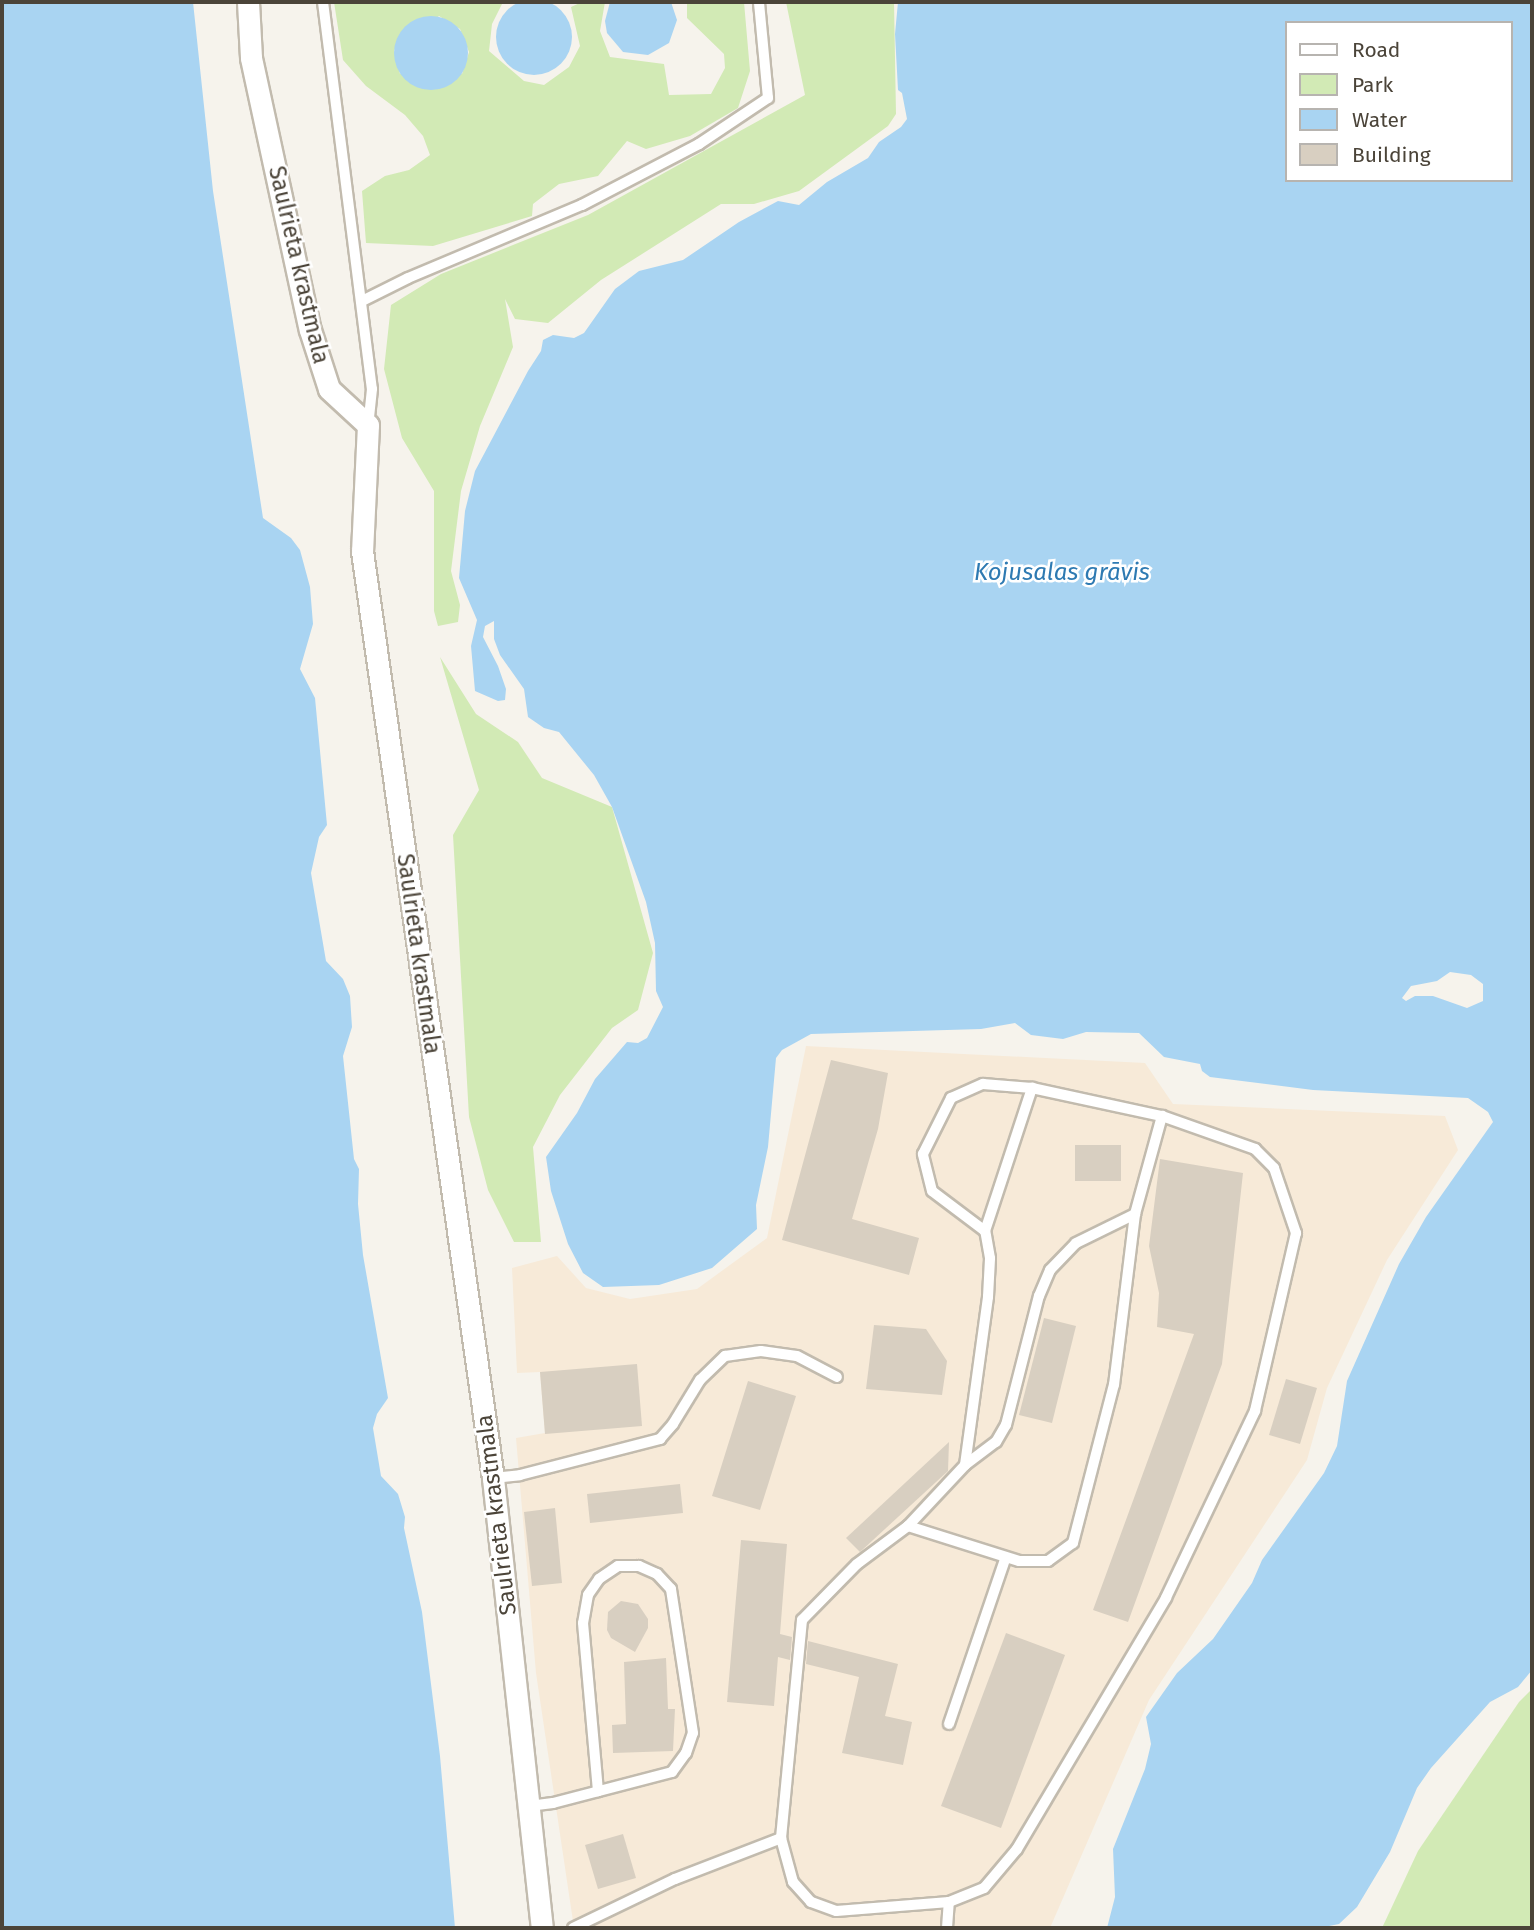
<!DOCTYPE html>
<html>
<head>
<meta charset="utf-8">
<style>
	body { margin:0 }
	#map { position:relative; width:1534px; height:1930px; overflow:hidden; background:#f6f3ec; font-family:"Fira Sans",sans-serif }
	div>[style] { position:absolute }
	.commercial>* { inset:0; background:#f7ead8 }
	.green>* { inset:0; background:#d2eab5 }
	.water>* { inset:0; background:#a9d4f2 }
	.round { border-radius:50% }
	.building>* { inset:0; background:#d8cfc1 }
	.roads { filter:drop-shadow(2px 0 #c2bbae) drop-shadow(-2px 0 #c2bbae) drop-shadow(0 2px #c2bbae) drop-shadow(0 -2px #c2bbae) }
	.lane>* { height:10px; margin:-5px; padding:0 5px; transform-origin:5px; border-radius:5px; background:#fff }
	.street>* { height:21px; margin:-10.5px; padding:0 10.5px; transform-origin:10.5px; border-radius:10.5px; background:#fff }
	span { translate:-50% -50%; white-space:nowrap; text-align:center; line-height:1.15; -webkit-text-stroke:5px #fff; paint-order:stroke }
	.street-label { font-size:23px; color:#4b4439 }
	.water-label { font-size:24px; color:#2e7ab2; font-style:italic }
	.frame { position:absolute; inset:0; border:4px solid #4b4439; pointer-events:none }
	.legend { position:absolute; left:1285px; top:21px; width:228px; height:161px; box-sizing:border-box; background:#fff; border:2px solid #b7b4b0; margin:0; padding:9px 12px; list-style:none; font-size:21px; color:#4b4439 }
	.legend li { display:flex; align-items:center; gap:14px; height:35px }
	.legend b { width:35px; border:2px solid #b7b4b0 }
</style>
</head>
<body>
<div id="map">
	<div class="commercial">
		<div style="clip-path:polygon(806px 1046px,1145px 1063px,1173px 1104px,1445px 1116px,1458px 1150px,1387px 1260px,1327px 1388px,1307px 1460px,1149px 1700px,1050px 1928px,574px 1928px,536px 1673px,516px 1438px,545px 1433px,540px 1372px,517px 1373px,512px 1268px,557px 1256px,586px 1288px,630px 1299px,697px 1289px,767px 1238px)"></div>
	</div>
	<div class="green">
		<div style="clip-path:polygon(evenodd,334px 2px,503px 2px,492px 24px,489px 51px,524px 81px,544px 85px,569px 67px,580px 46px,571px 7px,582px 2px,605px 2px,600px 31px,610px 57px,664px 64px,669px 95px,711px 94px,725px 68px,724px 54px,687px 18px,687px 2px,744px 2px,750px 71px,738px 108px,690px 136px,646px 149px,627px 141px,598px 176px,559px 184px,533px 204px,532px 216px,433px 246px,366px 243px,362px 191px,385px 176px,409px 170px,430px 155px,423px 136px,405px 115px,366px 86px,343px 60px,334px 2px,439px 16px,460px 29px,469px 52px,462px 74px,400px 74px,394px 50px,439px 16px)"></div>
		<div style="clip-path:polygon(786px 2px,894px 2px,896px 114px,888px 126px,799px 191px,754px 204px,721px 204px,601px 280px,548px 323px,515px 319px,505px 299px,513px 347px,480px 426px,461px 491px,451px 571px,460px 605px,458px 622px,438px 626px,434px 611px,434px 491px,402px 438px,384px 369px,391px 305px,441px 274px,588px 215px,805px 95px)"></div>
		<div style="clip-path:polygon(440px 657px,476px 714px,518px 742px,542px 778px,612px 807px,653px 953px,638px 1010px,612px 1028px,560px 1095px,533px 1147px,541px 1242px,514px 1242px,488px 1190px,469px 1117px,453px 835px,479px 790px)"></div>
		<div style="clip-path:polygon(1532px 1689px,1532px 1928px,1382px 1928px,1418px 1851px,1519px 1702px)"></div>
	</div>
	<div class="water">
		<div class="round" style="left:496px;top:-1px;width:76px;height:76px"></div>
		<div style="clip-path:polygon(2px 2px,193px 2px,213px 191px,263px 518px,291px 538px,300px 550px,310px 587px,313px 624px,300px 669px,315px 698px,327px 825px,319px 837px,311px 873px,326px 961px,343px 979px,350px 996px,352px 1027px,343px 1056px,354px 1159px,359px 1169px,358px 1204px,363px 1255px,388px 1398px,377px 1414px,373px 1428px,381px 1476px,398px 1494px,405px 1517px,404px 1528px,422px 1612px,440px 1756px,455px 1928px,2px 1928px)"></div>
		<div style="clip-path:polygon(610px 2px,671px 2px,677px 20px,669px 43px,648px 55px,623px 52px,607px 33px,605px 21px)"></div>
		<div style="clip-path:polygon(evenodd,898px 2px,1530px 2px,1532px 1670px,1518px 1687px,1490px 1702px,1431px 1768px,1417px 1788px,1390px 1852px,1357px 1907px,1339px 1924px,1319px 1928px,1107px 1928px,1115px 1897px,1113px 1849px,1145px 1769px,1151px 1744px,1146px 1717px,1177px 1673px,1213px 1639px,1252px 1583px,1262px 1560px,1324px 1473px,1337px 1446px,1347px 1381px,1399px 1264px,1426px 1217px,1493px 1122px,1488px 1112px,1468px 1098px,1313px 1090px,1210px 1077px,1202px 1071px,1200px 1064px,1164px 1057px,1139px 1033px,1086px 1032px,1063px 1039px,1031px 1035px,1015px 1023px,981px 1029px,811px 1034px,782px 1050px,776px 1058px,768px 1147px,756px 1205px,757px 1229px,712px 1268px,659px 1285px,603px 1287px,583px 1273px,568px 1244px,551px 1191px,546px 1157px,577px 1113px,595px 1079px,627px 1042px,638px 1043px,647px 1038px,663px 1007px,656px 991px,655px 943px,646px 902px,612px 807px,594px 775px,559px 732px,544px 728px,528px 717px,524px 689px,500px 655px,494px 639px,494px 621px,485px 626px,483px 637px,498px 666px,506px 689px,505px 700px,498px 701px,475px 691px,471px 646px,477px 620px,459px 578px,465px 511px,475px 471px,528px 371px,541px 351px,543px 340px,553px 335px,574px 338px,584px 333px,615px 289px,639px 271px,683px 260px,739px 222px,778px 201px,799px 205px,827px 182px,868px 158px,879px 142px,901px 127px,907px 119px,902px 93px,898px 90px,895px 34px,898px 2px,1287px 23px,1511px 23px,1511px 180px,1287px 180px,1287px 23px,898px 2px,1450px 972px,1471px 975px,1483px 984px,1483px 1001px,1467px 1008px,1433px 996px,1415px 996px,1406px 1001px,1402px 998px,1411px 986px,1437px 981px,1450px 972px)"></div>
		<div class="round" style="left:394px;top:16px;width:74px;height:74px"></div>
	</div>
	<div class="building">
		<div style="clip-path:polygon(831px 1060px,888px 1073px,878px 1129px,852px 1219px,919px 1238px,909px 1275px,782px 1240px)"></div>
		<div style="clip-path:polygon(1075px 1145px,1121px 1145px,1121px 1181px,1075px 1181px)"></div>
		<div style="clip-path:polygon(1160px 1159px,1243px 1173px,1222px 1364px,1128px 1622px,1093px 1610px,1194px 1334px,1157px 1327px,1159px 1293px,1149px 1246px)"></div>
		<div style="clip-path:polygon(1044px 1318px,1076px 1326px,1052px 1423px,1019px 1415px)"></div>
		<div style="clip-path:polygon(874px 1325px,926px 1329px,947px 1361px,942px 1395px,866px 1389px)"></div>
		<div style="clip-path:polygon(637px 1364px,642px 1426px,545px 1434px,540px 1372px)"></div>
		<div style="clip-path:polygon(1286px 1379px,1317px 1388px,1300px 1444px,1269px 1435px)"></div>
		<div style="clip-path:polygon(748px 1381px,796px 1396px,760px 1510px,712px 1496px)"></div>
		<div style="clip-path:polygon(949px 1442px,948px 1471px,860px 1552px,846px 1538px)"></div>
		<div style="clip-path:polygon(680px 1484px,683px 1513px,590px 1523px,587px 1494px)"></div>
		<div style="clip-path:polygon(555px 1508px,562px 1583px,532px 1586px,524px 1512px)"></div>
		<div style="clip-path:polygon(741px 1540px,787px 1544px,780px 1634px,792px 1637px,790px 1660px,778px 1657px,774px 1706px,727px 1702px)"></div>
		<div style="clip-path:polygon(621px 1601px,638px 1604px,648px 1619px,648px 1628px,635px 1652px,611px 1638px,607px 1630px,608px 1612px)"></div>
		<div style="clip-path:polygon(1006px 1633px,1065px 1655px,1001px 1828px,941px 1806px)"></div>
		<div style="clip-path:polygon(808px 1641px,898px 1664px,885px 1716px,912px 1722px,903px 1765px,842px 1753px,859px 1677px,806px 1664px)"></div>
		<div style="clip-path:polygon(666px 1658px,668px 1709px,675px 1709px,673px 1751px,613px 1753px,612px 1725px,626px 1724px,624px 1662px)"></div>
		<div style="clip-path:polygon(623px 1834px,636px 1878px,598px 1889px,585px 1845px)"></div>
	</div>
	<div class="roads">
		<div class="lane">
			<div style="left:323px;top:2px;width:390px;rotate:82.8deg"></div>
			<div style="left:372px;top:389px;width:36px;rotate:96deg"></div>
			<div style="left:362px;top:301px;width:51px;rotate:-26.6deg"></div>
			<div style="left:408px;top:278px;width:189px;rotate:-22.8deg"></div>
			<div style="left:582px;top:205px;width:132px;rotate:-27.5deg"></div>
			<div style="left:699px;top:144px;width:83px;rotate:-33.7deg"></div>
			<div style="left:768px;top:98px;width:96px;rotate:-95.4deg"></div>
			<div style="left:985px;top:1231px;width:151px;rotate:-71.8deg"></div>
			<div style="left:965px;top:1465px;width:39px;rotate:-37deg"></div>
			<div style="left:996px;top:1442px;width:20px;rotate:-60deg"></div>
			<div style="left:1006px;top:1425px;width:133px;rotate:-75.7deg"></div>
			<div style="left:1039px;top:1296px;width:28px;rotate:-67deg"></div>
			<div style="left:1050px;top:1270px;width:37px;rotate:-46deg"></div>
			<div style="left:1076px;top:1243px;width:66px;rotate:-26.2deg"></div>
			<div style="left:493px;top:1478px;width:27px;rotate:-6deg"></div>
			<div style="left:520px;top:1475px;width:145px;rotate:-14.4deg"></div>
			<div style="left:660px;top:1439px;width:20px;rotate:-49deg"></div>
			<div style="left:673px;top:1424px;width:52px;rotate:-58.5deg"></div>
			<div style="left:700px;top:1380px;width:35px;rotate:-44deg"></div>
			<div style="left:725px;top:1356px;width:36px;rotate:-8deg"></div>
			<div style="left:761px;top:1351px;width:36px;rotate:8deg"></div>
			<div style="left:797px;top:1356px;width:45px;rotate:27.7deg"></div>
			<div style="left:908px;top:1526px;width:116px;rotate:17.5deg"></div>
			<div style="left:1019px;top:1561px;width:29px"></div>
			<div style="left:1048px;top:1561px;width:31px;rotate:-36deg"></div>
			<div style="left:1073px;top:1543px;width:163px;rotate:-75.5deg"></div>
			<div style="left:1114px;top:1385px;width:172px;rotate:-83deg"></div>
			<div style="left:1135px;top:1214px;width:102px;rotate:-74.6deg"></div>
			<div style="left:949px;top:1724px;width:176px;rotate:-71.2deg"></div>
			<div style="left:529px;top:1806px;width:24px;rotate:-7deg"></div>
			<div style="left:553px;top:1803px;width:123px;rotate:-14.6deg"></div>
			<div style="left:672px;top:1772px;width:24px;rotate:-54deg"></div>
			<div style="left:686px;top:1753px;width:21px;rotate:-71deg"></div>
			<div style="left:693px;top:1733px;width:146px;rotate:-98.7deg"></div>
			<div style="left:671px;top:1589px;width:21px;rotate:-133deg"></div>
			<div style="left:657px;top:1574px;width:20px;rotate:-156deg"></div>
			<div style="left:639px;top:1566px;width:21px;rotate:180deg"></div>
			<div style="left:618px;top:1566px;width:23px;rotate:146deg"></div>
			<div style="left:599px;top:1579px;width:19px;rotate:125deg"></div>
			<div style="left:588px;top:1595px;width:28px;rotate:100deg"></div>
			<div style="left:583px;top:1623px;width:169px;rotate:84.9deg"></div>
			<div style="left:573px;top:1928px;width:113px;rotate:-25.7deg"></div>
			<div style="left:675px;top:1879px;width:114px;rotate:-21.1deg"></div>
			<div style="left:781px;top:1838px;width:219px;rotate:-84.5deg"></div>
			<div style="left:802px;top:1620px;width:78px;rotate:-45.5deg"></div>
			<div style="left:857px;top:1564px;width:64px;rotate:-36.7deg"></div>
			<div style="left:908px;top:1526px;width:83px;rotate:-46.9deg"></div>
			<div style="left:965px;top:1465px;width:170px;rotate:-82.2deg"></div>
			<div style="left:988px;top:1297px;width:39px;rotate:-87deg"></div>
			<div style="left:990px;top:1258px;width:27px;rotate:-100deg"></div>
			<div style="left:985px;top:1231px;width:66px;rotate:-143deg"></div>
			<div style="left:932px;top:1191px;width:38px;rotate:-104deg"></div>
			<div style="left:923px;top:1154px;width:63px;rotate:-63.4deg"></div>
			<div style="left:951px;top:1098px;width:35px;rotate:-24deg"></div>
			<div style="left:983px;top:1084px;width:49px;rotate:4.7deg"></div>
			<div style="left:1032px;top:1088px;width:133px;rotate:12.2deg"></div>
			<div style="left:1162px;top:1116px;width:99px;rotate:19.5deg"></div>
			<div style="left:1255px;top:1149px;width:27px;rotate:45deg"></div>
			<div style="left:1274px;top:1168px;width:69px;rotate:71.3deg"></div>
			<div style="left:1296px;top:1233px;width:183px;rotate:103deg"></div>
			<div style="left:1255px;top:1411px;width:207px;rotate:115.5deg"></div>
			<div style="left:1166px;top:1598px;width:292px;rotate:120.7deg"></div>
			<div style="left:1017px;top:1849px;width:51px;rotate:130.2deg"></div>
			<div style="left:984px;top:1888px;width:38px;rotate:158deg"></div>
			<div style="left:949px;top:1902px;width:113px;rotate:175.4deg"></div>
			<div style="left:836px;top:1911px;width:27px;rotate:-160deg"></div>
			<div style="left:811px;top:1902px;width:27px;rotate:-132deg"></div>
			<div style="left:793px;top:1882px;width:46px;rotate:-105.3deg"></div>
			<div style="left:947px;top:1928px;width:26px;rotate:-86deg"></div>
		</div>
		<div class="street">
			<div style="left:248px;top:2px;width:56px;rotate:86.9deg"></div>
			<div style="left:251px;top:58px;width:278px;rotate:77.8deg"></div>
			<div style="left:310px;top:330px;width:62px;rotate:72.1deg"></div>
			<div style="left:329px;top:389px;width:53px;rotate:42.7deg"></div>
			<div style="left:368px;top:425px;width:126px;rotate:92.7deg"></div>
			<div style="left:362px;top:551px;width:936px;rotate:81.96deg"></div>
			<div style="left:493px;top:1478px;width:453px;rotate:83.8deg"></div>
		</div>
	</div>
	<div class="street-label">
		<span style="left:299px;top:265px;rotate:77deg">Saulrieta krastmala</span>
		<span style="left:419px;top:954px;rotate:82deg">Saulrieta krastmala</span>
		<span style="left:496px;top:1515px;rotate:-97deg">Saulrieta krastmala</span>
	</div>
	<div class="water-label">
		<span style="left:1062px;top:573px">Kojusalas grāvis</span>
	</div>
	<div class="frame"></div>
	<ul class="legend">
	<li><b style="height:9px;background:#fff"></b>Road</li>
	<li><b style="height:19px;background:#d2eab5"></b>Park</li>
	<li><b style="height:19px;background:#a9d4f2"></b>Water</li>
	<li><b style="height:19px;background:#d8cfc1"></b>Building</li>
	</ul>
</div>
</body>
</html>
